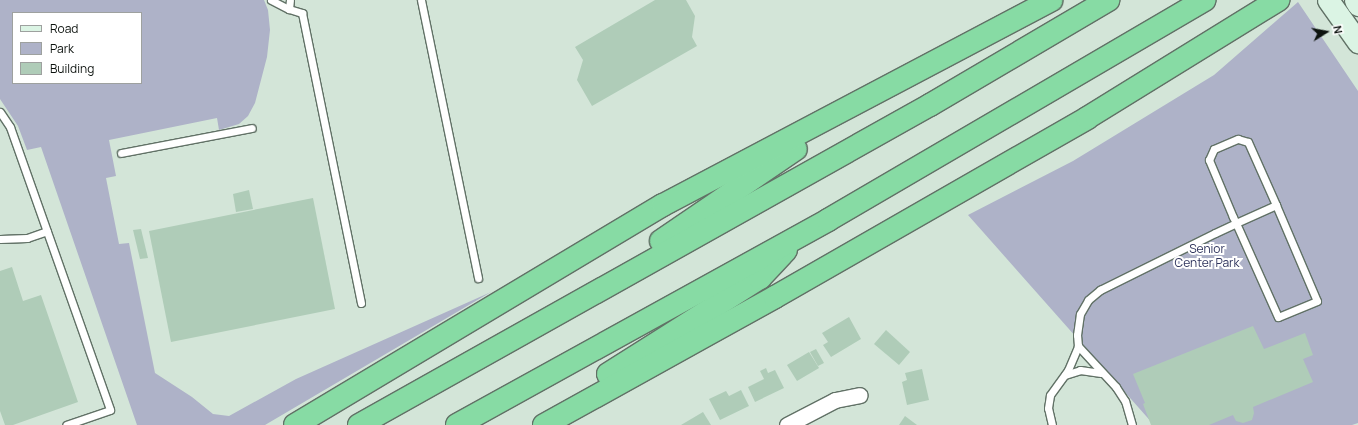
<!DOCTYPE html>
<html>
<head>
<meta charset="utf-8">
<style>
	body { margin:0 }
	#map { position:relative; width:1358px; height:425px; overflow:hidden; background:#d3e5d8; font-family:Manrope,sans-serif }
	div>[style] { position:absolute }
	.green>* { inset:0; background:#aeb2c8 }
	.building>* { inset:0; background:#afccb8 }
	.roads { filter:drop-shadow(1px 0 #617166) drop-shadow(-1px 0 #617166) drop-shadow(0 1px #617166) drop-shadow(0 -1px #617166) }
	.service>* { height:7px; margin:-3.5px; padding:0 3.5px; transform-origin:3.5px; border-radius:3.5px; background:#fff }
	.minor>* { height:15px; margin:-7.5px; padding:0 7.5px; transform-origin:7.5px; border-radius:7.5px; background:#fff }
	.secondary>* { height:21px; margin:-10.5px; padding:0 10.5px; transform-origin:10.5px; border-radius:10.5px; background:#dbf4e4 }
	.motorway>* { height:22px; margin:-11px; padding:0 11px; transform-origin:11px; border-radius:11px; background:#87dba4 }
	span { translate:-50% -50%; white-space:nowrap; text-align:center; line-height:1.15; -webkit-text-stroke:4px #fff; paint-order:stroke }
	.park-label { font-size:12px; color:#2f345d }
	.legend { position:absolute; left:12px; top:12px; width:130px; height:72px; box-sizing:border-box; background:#fff; border:1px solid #9ea19f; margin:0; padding:5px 7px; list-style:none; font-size:12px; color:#0d130f }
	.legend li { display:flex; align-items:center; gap:8px; height:20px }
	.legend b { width:20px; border:1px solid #9ea19f }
	.north { position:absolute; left:1306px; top:12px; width:40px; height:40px; -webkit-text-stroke:3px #fff; paint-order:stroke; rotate:79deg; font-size:11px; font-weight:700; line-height:16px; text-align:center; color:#0d130f }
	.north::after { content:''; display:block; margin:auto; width:14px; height:18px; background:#0d130f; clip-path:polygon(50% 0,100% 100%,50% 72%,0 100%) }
</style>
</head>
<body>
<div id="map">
	<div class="green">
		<div style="clip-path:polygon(evenodd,0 0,264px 0,268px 10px,270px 30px,267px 57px,255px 103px,248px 116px,239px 124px,219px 130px,217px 118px,109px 140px,116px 176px,106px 178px,119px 244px,129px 243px,155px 373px,192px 397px,213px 414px,229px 416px,296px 379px,491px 292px,265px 425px,137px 425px,41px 147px,27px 150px,18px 126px,0 99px,0 0,13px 13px,141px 13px,141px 83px,13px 83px,13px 13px)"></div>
		<div style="clip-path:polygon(1298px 2px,1358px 91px,1358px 423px,1352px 425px,1154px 425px,968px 215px,1073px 161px,1214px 75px)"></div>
	</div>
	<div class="building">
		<div style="clip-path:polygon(655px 0,686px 0,695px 16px,692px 37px,697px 46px,592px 106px,577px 80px,583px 60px,575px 47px)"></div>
		<div style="clip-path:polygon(249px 190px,253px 209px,236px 212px,233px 194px)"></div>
		<div style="clip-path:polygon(313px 198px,335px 309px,171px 342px,149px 231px)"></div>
		<div style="clip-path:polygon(141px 229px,148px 258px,140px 259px,133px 230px)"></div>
		<div style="clip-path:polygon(12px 267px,23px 301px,41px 295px,78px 402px,13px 425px,5px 425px,0 411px,0 271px)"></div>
		<div style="clip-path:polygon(849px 317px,861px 339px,831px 357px,823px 345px,828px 342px,822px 333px)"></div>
		<div style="clip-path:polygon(1253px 326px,1264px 349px,1305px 333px,1313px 355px,1303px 359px,1313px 382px,1253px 407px,1254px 413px,1252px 420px,1243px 423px,1236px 421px,1233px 415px,1209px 425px,1151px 425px,1143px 404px,1145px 403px,1133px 374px)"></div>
		<div style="clip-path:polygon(886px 330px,910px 352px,899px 365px,874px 344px)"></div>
		<div style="clip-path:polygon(816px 349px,824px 363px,818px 366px,810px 352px)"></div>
		<div style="clip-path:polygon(809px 352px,819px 368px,797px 381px,787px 365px)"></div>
		<div style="clip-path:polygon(766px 368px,768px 373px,775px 370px,784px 388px,755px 402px,748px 387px,764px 379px,760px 371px)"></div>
		<div style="clip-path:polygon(922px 369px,929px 400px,907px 405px,902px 382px,907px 380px,905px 373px)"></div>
		<div style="clip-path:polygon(741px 390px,749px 406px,720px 420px,709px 399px,726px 391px,729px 396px)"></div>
		<div style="clip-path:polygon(703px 412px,711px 425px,681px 425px)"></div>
		<div style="clip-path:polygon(905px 416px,917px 425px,899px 425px)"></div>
	</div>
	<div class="roads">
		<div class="service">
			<div style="left:271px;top:0;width:20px;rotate:27deg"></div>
			<div style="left:289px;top:9px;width:9px;rotate:-84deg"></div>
			<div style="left:421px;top:0;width:284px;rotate:78.4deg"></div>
			<div style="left:289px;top:9px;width:14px;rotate:17deg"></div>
			<div style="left:302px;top:13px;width:296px;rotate:78.5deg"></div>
			<div style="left:0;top:112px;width:18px;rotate:56deg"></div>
			<div style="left:10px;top:127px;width:300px;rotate:70.5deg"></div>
			<div style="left:110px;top:410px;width:46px;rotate:161.2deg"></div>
			<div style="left:121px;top:153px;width:133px;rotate:-10.8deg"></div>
			<div style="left:0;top:239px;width:27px;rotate:-2deg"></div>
			<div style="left:27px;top:238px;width:21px;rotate:-19deg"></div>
			<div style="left:1065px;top:375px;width:16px;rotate:-18deg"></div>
			<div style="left:1080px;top:370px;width:21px;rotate:8deg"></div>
			<div style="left:1052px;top:425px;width:17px;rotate:-103deg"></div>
			<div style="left:1048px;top:408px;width:13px;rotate:-81deg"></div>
			<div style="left:1050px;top:395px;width:31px;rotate:-54deg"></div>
			<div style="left:1068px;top:370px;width:26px;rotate:-67deg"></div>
			<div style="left:1132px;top:425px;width:25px;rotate:-106deg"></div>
			<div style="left:1125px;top:401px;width:17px;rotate:-123deg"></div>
			<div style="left:1116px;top:387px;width:56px;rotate:-132.8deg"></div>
			<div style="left:1078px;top:346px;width:11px;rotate:-95deg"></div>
			<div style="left:1077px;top:335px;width:21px;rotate:-82deg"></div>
			<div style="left:1080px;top:314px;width:16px;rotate:-60deg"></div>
			<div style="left:1088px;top:300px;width:16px;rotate:-40deg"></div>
			<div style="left:1100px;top:290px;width:128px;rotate:-26.4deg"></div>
			<div style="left:1215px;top:233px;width:23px;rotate:-25deg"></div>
			<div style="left:1236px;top:223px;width:44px;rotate:-24.2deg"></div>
			<div style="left:1276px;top:205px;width:104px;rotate:66.9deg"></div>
			<div style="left:1317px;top:301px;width:42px;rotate:157.7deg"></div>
			<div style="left:1278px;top:317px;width:103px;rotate:-114.1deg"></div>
			<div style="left:1236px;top:223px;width:7px;rotate:-117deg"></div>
			<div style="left:1233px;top:217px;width:62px;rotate:-112.8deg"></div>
			<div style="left:1209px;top:160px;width:12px;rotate:-66deg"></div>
			<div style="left:1214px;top:149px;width:26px;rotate:-23deg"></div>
			<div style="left:1238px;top:139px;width:10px;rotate:17deg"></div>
			<div style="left:1248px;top:142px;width:69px;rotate:66deg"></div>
		</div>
		<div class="minor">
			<div style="left:787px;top:425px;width:54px;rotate:-27.5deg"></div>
			<div style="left:835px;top:400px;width:25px;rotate:-11deg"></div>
		</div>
		<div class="secondary">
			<div style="left:1328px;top:0;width:52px;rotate:54.5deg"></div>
			<div style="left:1355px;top:0;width:6px;rotate:59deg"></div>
		</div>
		<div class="motorway">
			<div style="left:661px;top:241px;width:163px;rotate:-34.3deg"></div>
			<div style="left:608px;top:374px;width:180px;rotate:-32.3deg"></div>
			<div style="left:760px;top:278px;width:38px;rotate:-47deg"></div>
			<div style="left:295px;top:425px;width:429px;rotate:-30.9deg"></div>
			<div style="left:663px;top:205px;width:439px;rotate:-27.8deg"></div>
			<div style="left:359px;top:425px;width:655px;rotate:-29.27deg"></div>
			<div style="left:930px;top:105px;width:207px;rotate:-30.5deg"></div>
			<div style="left:457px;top:425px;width:424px;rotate:-28.9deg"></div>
			<div style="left:828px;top:220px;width:436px;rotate:-30.3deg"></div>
			<div style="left:544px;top:425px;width:264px;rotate:-29deg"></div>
			<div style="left:775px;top:297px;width:360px;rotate:-29.8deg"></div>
			<div style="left:1087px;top:118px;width:225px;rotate:-31.7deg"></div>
		</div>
	</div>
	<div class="park-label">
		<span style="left:1207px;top:256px">Senior<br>Center Park</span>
	</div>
	<ul class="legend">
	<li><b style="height:5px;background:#dbf4e4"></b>Road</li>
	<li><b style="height:11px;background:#aeb2c8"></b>Park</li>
	<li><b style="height:11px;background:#afccb8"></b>Building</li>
	</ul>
	<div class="north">N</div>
</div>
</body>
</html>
